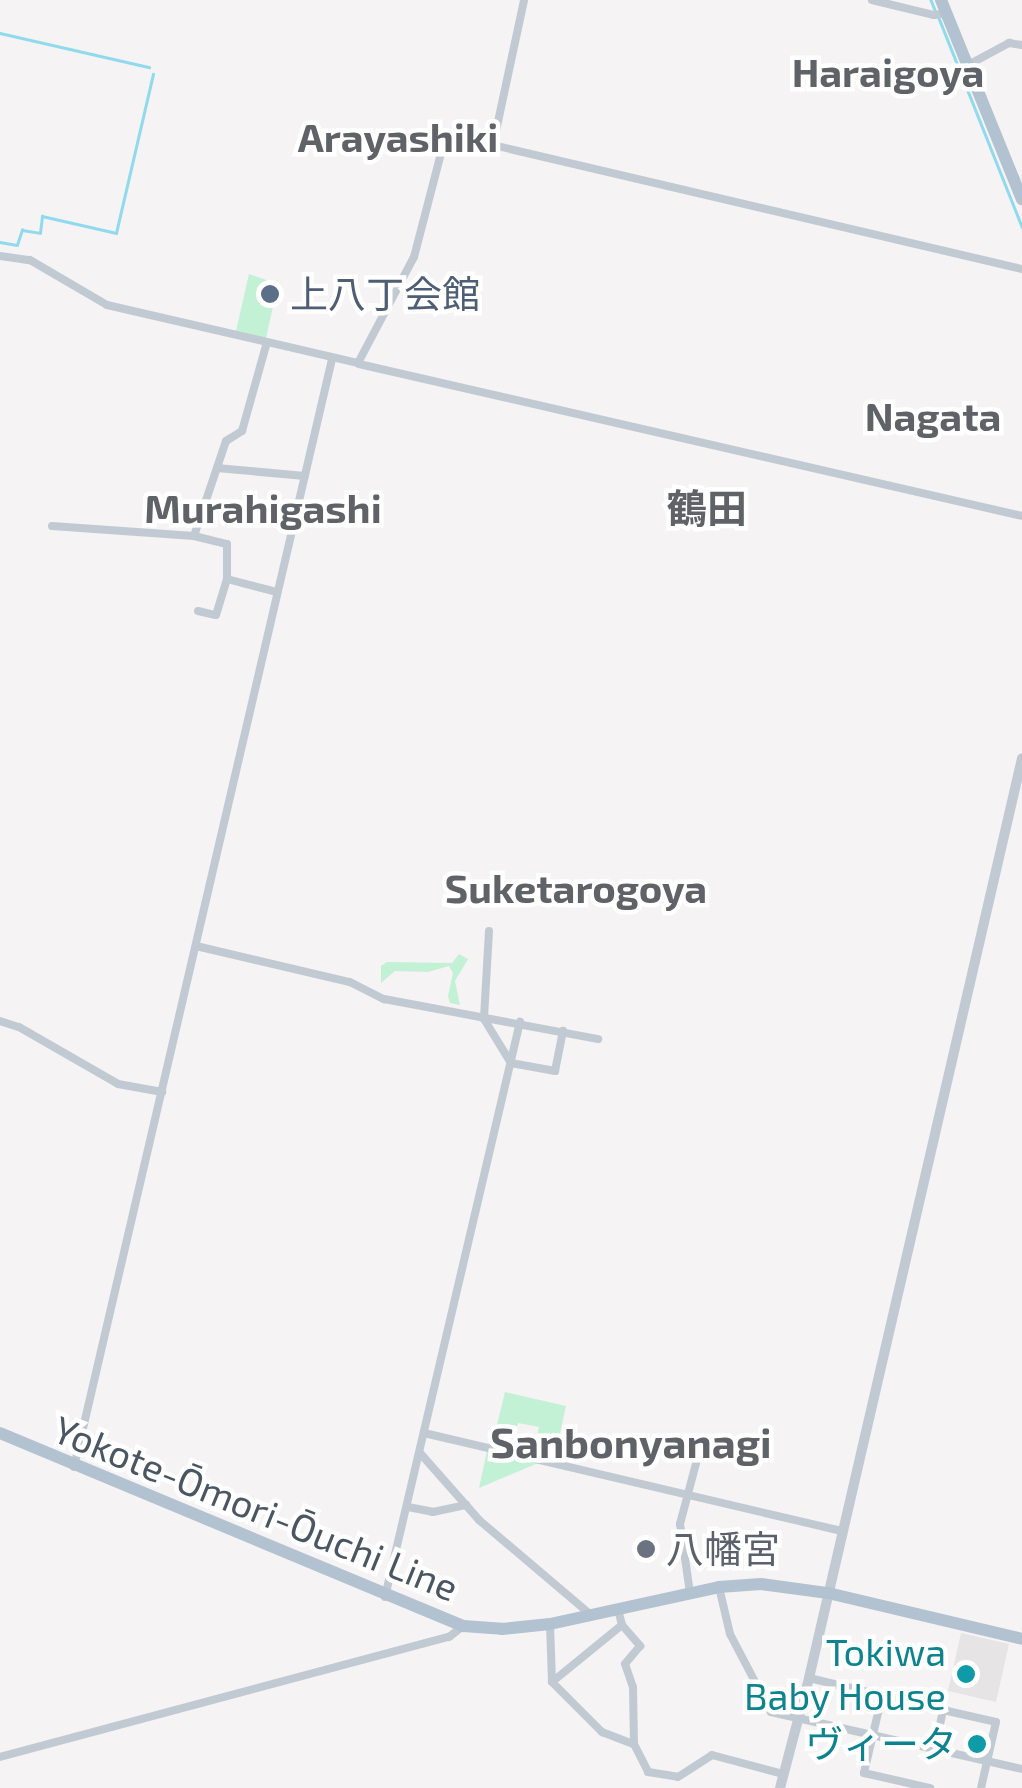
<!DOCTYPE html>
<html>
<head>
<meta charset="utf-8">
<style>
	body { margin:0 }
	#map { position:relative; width:1022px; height:1788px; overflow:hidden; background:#f5f3f3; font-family:"Exo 2","Noto Sans JP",sans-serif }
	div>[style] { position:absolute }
	.education>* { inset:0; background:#e6e4e5 }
	.green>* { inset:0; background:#c3f1d5 }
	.stream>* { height:2.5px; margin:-1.25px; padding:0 1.25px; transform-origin:1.25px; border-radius:1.25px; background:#90daee }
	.minor>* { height:8px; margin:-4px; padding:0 4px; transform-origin:4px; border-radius:4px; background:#c1cad2 }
	.tertiary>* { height:10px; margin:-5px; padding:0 5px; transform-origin:5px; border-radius:5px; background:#c1cad2 }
	.primary>* { height:12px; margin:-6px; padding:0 6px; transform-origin:6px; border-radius:6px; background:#b3c2d1 }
	.dots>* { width:28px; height:28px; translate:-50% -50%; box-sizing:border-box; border:5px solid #fff; border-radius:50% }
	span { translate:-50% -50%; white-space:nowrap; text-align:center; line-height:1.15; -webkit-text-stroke:9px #fff; paint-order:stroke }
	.service-label { font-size:38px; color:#4e5e75 }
	.left { translate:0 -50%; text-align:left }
	.street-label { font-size:38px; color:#4a5661 }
	.worship-label { font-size:38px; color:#5b616d }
	.culture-label { font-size:38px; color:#0d838f }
	.right { translate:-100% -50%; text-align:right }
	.neighbourhood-label { font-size:40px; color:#5f6368; font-weight:700 }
	.quarter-label { font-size:42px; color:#5f6368; font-weight:700 }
</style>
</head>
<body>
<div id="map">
	<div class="education">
		<div style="clip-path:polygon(961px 1633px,1009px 1644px,996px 1702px,948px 1691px)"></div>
	</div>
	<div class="green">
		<div style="clip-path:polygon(249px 274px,278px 284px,266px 338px,236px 331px)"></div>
		<div style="clip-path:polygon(459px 954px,468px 959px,455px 981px,460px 1005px,450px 1003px,448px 996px,453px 973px,449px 966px,428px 972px,395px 971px,381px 983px,381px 966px,387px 962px,452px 963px)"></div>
		<div style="clip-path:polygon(505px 1392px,566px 1406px,554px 1461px,533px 1456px,539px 1427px,518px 1423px,511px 1450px,492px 1445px)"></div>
		<div style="clip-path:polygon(487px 1451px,538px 1463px,479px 1488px)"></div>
	</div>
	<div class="stream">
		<div style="left:931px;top:0;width:11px;rotate:68deg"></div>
		<div style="left:939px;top:18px;width:225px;rotate:68.3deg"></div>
		<div style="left:0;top:33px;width:153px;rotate:12.9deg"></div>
		<div style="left:0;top:242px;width:17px;rotate:10deg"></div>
		<div style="left:17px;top:245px;width:16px;rotate:-72deg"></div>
		<div style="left:22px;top:230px;width:18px;rotate:9deg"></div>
		<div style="left:40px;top:233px;width:17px;rotate:-83deg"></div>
		<div style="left:42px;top:216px;width:76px;rotate:12.9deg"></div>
		<div style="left:116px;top:233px;width:163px;rotate:-76.9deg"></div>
	</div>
	<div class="minor">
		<div style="left:872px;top:0;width:64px;rotate:13.6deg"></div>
		<div style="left:934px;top:15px;width:12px;rotate:-9deg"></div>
		<div style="left:968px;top:65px;width:47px;rotate:-28.2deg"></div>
		<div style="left:1009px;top:43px;width:13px;rotate:9deg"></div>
		<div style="left:493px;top:145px;width:148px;rotate:-77.9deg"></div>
		<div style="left:0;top:256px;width:30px;rotate:8deg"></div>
		<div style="left:30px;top:260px;width:89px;rotate:30.3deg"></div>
		<div style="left:107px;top:305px;width:258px;rotate:13deg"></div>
		<div style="left:358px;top:363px;width:120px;rotate:-62.2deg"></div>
		<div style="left:414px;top:257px;width:127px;rotate:-75.4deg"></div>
		<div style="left:446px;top:134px;width:592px;rotate:13.19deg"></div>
		<div style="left:359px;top:364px;width:680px;rotate:12.91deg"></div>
		<div style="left:217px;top:468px;width:88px;rotate:5.2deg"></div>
		<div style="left:52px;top:526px;width:142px;rotate:4deg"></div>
		<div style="left:194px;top:536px;width:34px;rotate:14deg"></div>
		<div style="left:227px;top:544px;width:35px;rotate:90deg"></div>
		<div style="left:227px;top:579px;width:52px;rotate:14.6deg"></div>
		<div style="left:194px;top:536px;width:100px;rotate:-71.4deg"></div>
		<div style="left:226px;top:441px;width:19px;rotate:-32deg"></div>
		<div style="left:242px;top:431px;width:92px;rotate:-74.3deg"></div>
		<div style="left:198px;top:611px;width:18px;rotate:13deg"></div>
		<div style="left:216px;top:615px;width:38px;rotate:-73deg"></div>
		<div style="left:489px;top:931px;width:88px;rotate:93.3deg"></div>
		<div style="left:484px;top:1019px;width:52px;rotate:58.5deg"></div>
		<div style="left:511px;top:1063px;width:45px;rotate:10.3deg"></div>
		<div style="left:555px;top:1071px;width:41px;rotate:-78.7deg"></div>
		<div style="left:196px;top:946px;width:158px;rotate:13.2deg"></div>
		<div style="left:350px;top:982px;width:38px;rotate:27deg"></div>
		<div style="left:384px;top:999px;width:218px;rotate:10.6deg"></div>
		<div style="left:0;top:1021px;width:20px;rotate:18deg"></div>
		<div style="left:19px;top:1027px;width:114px;rotate:29.9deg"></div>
		<div style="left:118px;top:1084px;width:45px;rotate:10.3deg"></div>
		<div style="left:424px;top:1433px;width:428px;rotate:13.2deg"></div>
		<div style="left:420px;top:1453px;width:89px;rotate:48.6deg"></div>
		<div style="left:479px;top:1520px;width:145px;rotate:40.3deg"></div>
		<div style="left:74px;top:1467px;width:1138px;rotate:-76.89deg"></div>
		<div style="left:408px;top:1507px;width:25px;rotate:11deg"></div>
		<div style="left:433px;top:1512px;width:34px;rotate:-12deg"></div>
		<div style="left:719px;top:1587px;width:48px;rotate:76.8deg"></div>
		<div style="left:730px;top:1634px;width:88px;rotate:62.3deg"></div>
		<div style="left:771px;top:1712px;width:257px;rotate:12.8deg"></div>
		<div style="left:690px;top:1593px;width:70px;rotate:-98.2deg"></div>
		<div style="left:680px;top:1524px;width:90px;rotate:-75.2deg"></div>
		<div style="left:385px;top:1597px;width:591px;rotate:-76.79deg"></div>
		<div style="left:618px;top:1609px;width:16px;rotate:76deg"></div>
		<div style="left:622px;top:1625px;width:28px;rotate:49deg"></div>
		<div style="left:640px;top:1646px;width:23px;rotate:130deg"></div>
		<div style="left:625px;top:1664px;width:24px;rotate:71deg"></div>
		<div style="left:633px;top:1687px;width:57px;rotate:89deg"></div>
		<div style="left:550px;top:1624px;width:58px;rotate:88deg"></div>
		<div style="left:552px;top:1682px;width:71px;rotate:45deg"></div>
		<div style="left:602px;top:1732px;width:34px;rotate:21deg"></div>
		<div style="left:634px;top:1744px;width:31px;rotate:63deg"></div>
		<div style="left:648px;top:1772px;width:30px;rotate:9deg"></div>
		<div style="left:678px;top:1777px;width:40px;rotate:-32.9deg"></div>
		<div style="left:712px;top:1755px;width:73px;rotate:15deg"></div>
		<div style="left:809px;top:1678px;width:138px;rotate:13.4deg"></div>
		<div style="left:552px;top:1682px;width:90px;rotate:-39.2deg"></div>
		<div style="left:882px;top:1696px;width:79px;rotate:103.2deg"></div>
		<div style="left:864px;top:1773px;width:68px;rotate:12.8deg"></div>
		<div style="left:935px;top:1748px;width:39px;rotate:-78deg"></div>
		<div style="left:943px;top:1710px;width:54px;rotate:12.8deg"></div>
		<div style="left:996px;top:1722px;width:68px;rotate:102.8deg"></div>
		<div style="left:0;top:1757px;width:465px;rotate:-15deg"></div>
		<div style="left:449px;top:1637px;width:16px;rotate:-38deg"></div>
	</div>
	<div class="tertiary">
		<div style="left:780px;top:1788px;width:114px;rotate:-75.2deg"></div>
		<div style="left:809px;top:1678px;width:944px;rotate:-76.96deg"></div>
	</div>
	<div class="primary">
		<div style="left:941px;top:0;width:215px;rotate:67.9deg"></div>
		<div style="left:0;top:1433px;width:502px;rotate:22.63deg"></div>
		<div style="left:463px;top:1626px;width:39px;rotate:4deg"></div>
		<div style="left:502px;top:1629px;width:48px;rotate:-5.9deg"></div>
		<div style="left:550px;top:1624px;width:173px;rotate:-12.3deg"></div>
		<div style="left:719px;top:1587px;width:42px;rotate:-4.1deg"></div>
		<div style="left:761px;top:1584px;width:68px;rotate:7.7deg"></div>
		<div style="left:828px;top:1593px;width:199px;rotate:13.3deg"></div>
	</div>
	<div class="dots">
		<div style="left:270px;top:294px;background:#5c6f8a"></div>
		<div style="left:646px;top:1549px;background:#6b7280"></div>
		<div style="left:966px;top:1674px;background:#0f9aa8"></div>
		<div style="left:977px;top:1744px;background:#0f9aa8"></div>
	</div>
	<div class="service-label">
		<span class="left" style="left:290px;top:294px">上八丁会館</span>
	</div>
	<div class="street-label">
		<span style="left:256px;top:1508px;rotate:22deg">Yokote-Ōmori-Ōuchi Line</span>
	</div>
	<div class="worship-label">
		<span class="left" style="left:666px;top:1549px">八幡宮</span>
	</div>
	<div class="culture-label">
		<span class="right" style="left:946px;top:1674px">Tokiwa<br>Baby House</span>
		<span class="right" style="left:957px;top:1744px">ヴィータ</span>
	</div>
	<div class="neighbourhood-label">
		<span style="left:888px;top:71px">Haraigoya</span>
		<span style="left:398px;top:136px">Arayashiki</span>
		<span style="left:933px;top:415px">Nagata</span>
		<span style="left:263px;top:507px">Murahigashi</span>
		<span style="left:707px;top:507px">鶴田</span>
		<span style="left:576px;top:887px">Suketarogoya</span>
	</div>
	<div class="quarter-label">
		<span style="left:631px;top:1441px">Sanbonyanagi</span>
	</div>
</div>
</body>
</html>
